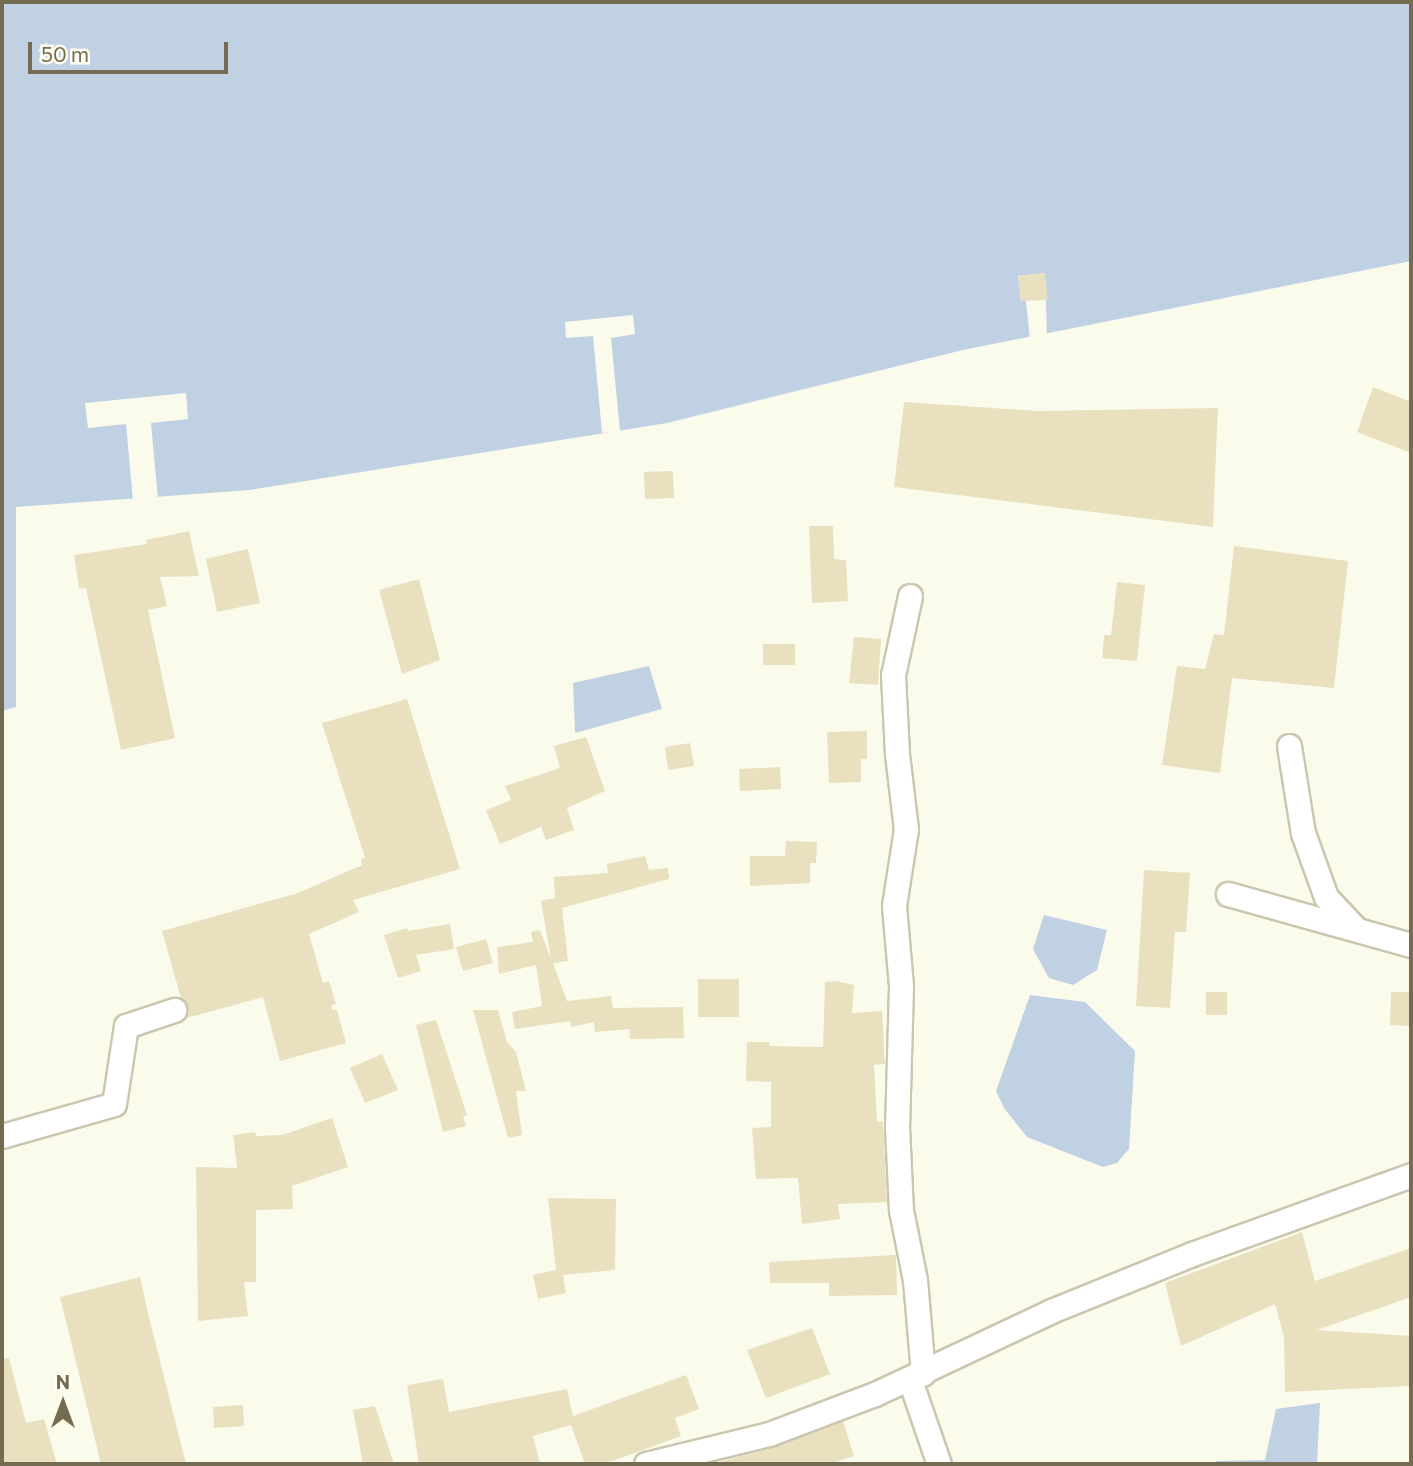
<!DOCTYPE html>
<html>
<head>
<meta charset="utf-8">
<style>
	body { margin:0 }
	#map { position:relative; width:1413px; height:1466px; overflow:hidden; background:#fbfbeb; font-family:Commissioner,sans-serif }
	div>[style] { position:absolute }
	.water>* { inset:0; background:#c1d1e4 }
	.pier>* { inset:0; background:#fbfbeb }
	.building>* { inset:0; background:#e9e0c0 }
	.roads { filter:drop-shadow(2px 0 #cbc6af) drop-shadow(-2px 0 #cbc6af) drop-shadow(0 2px #cbc6af) drop-shadow(0 -2px #cbc6af) }
	.minor>* { height:23px; margin:-11.5px; padding:0 11.5px; transform-origin:11.5px; border-radius:11.5px; background:#fff }
	span { translate:-50% -50%; white-space:nowrap; text-align:center; line-height:1.15; -webkit-text-stroke:5px #fefef2; paint-order:stroke }
	.frame { position:absolute; inset:0; border:4px solid #756b50; pointer-events:none }
	.north { position:absolute; left:28px; top:1368px; width:70px; height:70px; -webkit-text-stroke:5px #fefef2; paint-order:stroke; rotate:0deg; font-size:19px; font-weight:700; line-height:28px; text-align:center; color:#756b50 }
	.north::after { content:''; display:block; margin:auto; width:24px; height:32px; background:#756b50; clip-path:polygon(50% 0,100% 100%,50% 72%,0 100%) }
	.scale { position:absolute; left:28px; top:42px; width:200px; height:32px; box-sizing:border-box; border:4px solid #756b50; border-top:0; padding-left:9px; font-size:21px; line-height:24px; white-space:nowrap; color:#756b50; -webkit-text-stroke:5px #fefef2; paint-order:stroke }
</style>
</head>
<body>
<div id="map">
	<div class="water">
		<div style="clip-path:polygon(2px 2px,1411px 2px,1411px 261px,963px 350px,667px 423px,250px 490px,16px 507px,16px 707px,2px 711px)"></div>
		<div style="clip-path:polygon(649px 666px,662px 709px,575px 733px,573px 683px)"></div>
		<div style="clip-path:polygon(1044px 915px,1107px 930px,1097px 970px,1073px 985px,1049px 978px,1033px 949px)"></div>
		<div style="clip-path:polygon(1030px 995px,1085px 1002px,1135px 1051px,1129px 1149px,1117px 1163px,1103px 1167px,1027px 1137px,1004px 1108px,996px 1091px)"></div>
		<div style="clip-path:polygon(1320px 1403px,1317px 1464px,1213px 1464px,1216px 1461px,1265px 1460px,1276px 1409px)"></div>
	</div>
	<div class="pier">
		<div style="clip-path:polygon(1045px 273px,1047px 337px,1030px 340px,1026px 301px,1021px 301px,1018px 276px)"></div>
		<div style="clip-path:polygon(633px 315px,635px 334px,611px 338px,620px 431px,602px 433px,593px 336px,566px 338px,565px 322px)"></div>
		<div style="clip-path:polygon(186px 393px,188px 419px,151px 423px,158px 500px,133px 500px,126px 424px,88px 428px,85px 403px)"></div>
	</div>
	<div class="building">
		<div style="clip-path:polygon(1045px 273px,1048px 300px,1021px 301px,1018px 276px)"></div>
		<div style="clip-path:polygon(1373px 387px,1411px 402px,1411px 453px,1357px 432px)"></div>
		<div style="clip-path:polygon(904px 402px,1037px 411px,1218px 408px,1213px 527px,894px 487px)"></div>
		<div style="clip-path:polygon(673px 471px,674px 498px,645px 499px,644px 472px)"></div>
		<div style="clip-path:polygon(809px 526px,833px 526px,834px 559px,846px 560px,848px 601px,812px 603px)"></div>
		<div style="clip-path:polygon(189px 531px,199px 576px,160px 577px,167px 606px,148px 610px,175px 738px,121px 750px,86px 588px,79px 589px,74px 555px,147px 544px,146px 540px)"></div>
		<div style="clip-path:polygon(1234px 546px,1348px 561px,1334px 688px,1232px 678px,1220px 773px,1162px 765px,1177px 666px,1205px 669px,1214px 634px,1224px 635px)"></div>
		<div style="clip-path:polygon(248px 549px,260px 603px,217px 612px,206px 559px)"></div>
		<div style="clip-path:polygon(419px 579px,440px 660px,402px 674px,379px 590px)"></div>
		<div style="clip-path:polygon(1117px 582px,1145px 585px,1137px 661px,1102px 658px,1104px 635px,1111px 635px)"></div>
		<div style="clip-path:polygon(854px 637px,881px 639px,878px 685px,849px 683px)"></div>
		<div style="clip-path:polygon(763px 644px,795px 644px,795px 665px,763px 665px)"></div>
		<div style="clip-path:polygon(407px 699px,460px 869px,353px 900px,359px 912px,309px 934px,323px 983px,329px 981px,336px 1004px,332px 1005px,332px 1010px,337px 1010px,346px 1043px,280px 1061px,263px 997px,187px 1018px,187px 1006px,181px 998px,162px 931px,298px 893px,362px 865px,361px 859px,365px 858px,322px 723px)"></div>
		<div style="clip-path:polygon(867px 731px,867px 759px,861px 759px,861px 782px,829px 783px,827px 732px)"></div>
		<div style="clip-path:polygon(586px 737px,605px 791px,567px 808px,574px 830px,546px 840px,541px 827px,500px 844px,486px 810px,511px 800px,505px 786px,560px 768px,554px 746px)"></div>
		<div style="clip-path:polygon(690px 743px,694px 766px,668px 770px,665px 747px)"></div>
		<div style="clip-path:polygon(780px 767px,781px 789px,740px 791px,739px 769px)"></div>
		<div style="clip-path:polygon(786px 841px,817px 842px,816px 863px,810px 863px,810px 883px,750px 886px,750px 856px,785px 856px)"></div>
		<div style="clip-path:polygon(645px 856px,649px 870px,668px 868px,669px 879px,562px 908px,568px 961px,553px 963px,567px 1001px,611px 996px,613px 1008px,683px 1007px,684px 1038px,630px 1039px,629px 1029px,595px 1032px,594px 1022px,571px 1027px,570px 1021px,515px 1029px,512px 1012px,542px 1006px,536px 965px,499px 974px,497px 947px,533px 942px,531px 932px,540px 930px,551px 959px,541px 901px,555px 898px,554px 877px,608px 873px,607px 864px)"></div>
		<div style="clip-path:polygon(1144px 870px,1190px 873px,1186px 932px,1175px 932px,1170px 1008px,1136px 1006px)"></div>
		<div style="clip-path:polygon(450px 924px,454px 949px,416px 955px,421px 971px,398px 978px,384px 935px,407px 928px,408px 931px)"></div>
		<div style="clip-path:polygon(486px 939px,493px 963px,463px 971px,456px 947px)"></div>
		<div style="clip-path:polygon(698px 979px,739px 979px,739px 1017px,698px 1017px)"></div>
		<div style="clip-path:polygon(836px 981px,854px 985px,852px 1013px,882px 1011px,885px 1064px,874px 1065px,877px 1122px,883px 1121px,887px 1202px,838px 1204px,840px 1219px,802px 1224px,798px 1178px,756px 1179px,752px 1128px,771px 1127px,771px 1082px,746px 1081px,747px 1042px,769px 1042px,769px 1046px,823px 1047px,825px 982px)"></div>
		<div style="clip-path:polygon(1206px 992px,1227px 992px,1227px 1015px,1206px 1015px)"></div>
		<div style="clip-path:polygon(1391px 992px,1411px 992px,1411px 1026px,1390px 1025px)"></div>
		<div style="clip-path:polygon(473px 1010px,498px 1010px,507px 1042px,516px 1052px,526px 1091px,516px 1091px,522px 1135px,508px 1138px)"></div>
		<div style="clip-path:polygon(436px 1020px,467px 1115px,463px 1116px,466px 1126px,443px 1132px,416px 1025px)"></div>
		<div style="clip-path:polygon(382px 1054px,398px 1090px,365px 1103px,350px 1068px)"></div>
		<div style="clip-path:polygon(332px 1118px,348px 1167px,292px 1186px,293px 1209px,256px 1210px,256px 1282px,244px 1282px,248px 1316px,198px 1321px,196px 1167px,237px 1168px,233px 1135px,255px 1132px,256px 1136px,282px 1135px)"></div>
		<div style="clip-path:polygon(548px 1198px,616px 1199px,615px 1270px,563px 1275px,566px 1293px,538px 1299px,533px 1275px,556px 1270px)"></div>
		<div style="clip-path:polygon(1302px 1232px,1315px 1281px,1411px 1248px,1411px 1297px,1317px 1330px,1411px 1336px,1411px 1386px,1285px 1392px,1284px 1337px,1275px 1304px,1181px 1346px,1165px 1283px)"></div>
		<div style="clip-path:polygon(896px 1255px,897px 1295px,829px 1296px,829px 1283px,770px 1283px,769px 1262px)"></div>
		<div style="clip-path:polygon(140px 1277px,149px 1317px,186px 1464px,101px 1464px,60px 1297px)"></div>
		<div style="clip-path:polygon(812px 1328px,830px 1374px,766px 1398px,747px 1350px)"></div>
		<div style="clip-path:polygon(9px 1358px,26px 1423px,44px 1419px,57px 1464px,2px 1464px,2px 1359px)"></div>
		<div style="clip-path:polygon(686px 1375px,699px 1409px,675px 1418px,681px 1436px,618px 1459px,600px 1464px,585px 1464px,571px 1425px,533px 1436px,540px 1464px,419px 1464px,407px 1385px,443px 1379px,449px 1412px,567px 1389px,573px 1416px)"></div>
		<div style="clip-path:polygon(243px 1405px,244px 1426px,214px 1428px,213px 1407px)"></div>
		<div style="clip-path:polygon(375px 1406px,394px 1464px,363px 1464px,353px 1410px)"></div>
		<div style="clip-path:polygon(843px 1421px,854px 1456px,829px 1464px,712px 1464px,774px 1447px)"></div>
	</div>
	<div class="roads">
		<div class="minor">
			<div style="left:910px;top:596px;width:81px;rotate:102.1deg"></div>
			<div style="left:893px;top:675px;width:79px;rotate:87.1deg"></div>
			<div style="left:897px;top:754px;width:76px;rotate:83.2deg"></div>
			<div style="left:906px;top:829px;width:78px;rotate:98.9deg"></div>
			<div style="left:894px;top:906px;width:80px;rotate:85deg"></div>
			<div style="left:901px;top:986px;width:140px;rotate:91.6deg"></div>
			<div style="left:897px;top:1126px;width:84px;rotate:87.3deg"></div>
			<div style="left:901px;top:1210px;width:71px;rotate:78.7deg"></div>
			<div style="left:915px;top:1280px;width:94px;rotate:85.1deg"></div>
			<div style="left:1289px;top:746px;width:88px;rotate:80.9deg"></div>
			<div style="left:1303px;top:833px;width:68px;rotate:70.2deg"></div>
			<div style="left:1326px;top:897px;width:42px;rotate:46.9deg"></div>
			<div style="left:1228px;top:894px;width:190px;rotate:15.6deg"></div>
			<div style="left:2px;top:1136px;width:116px;rotate:-15.9deg"></div>
			<div style="left:114px;top:1104px;width:79px;rotate:-81.3deg"></div>
			<div style="left:126px;top:1026px;width:51px;rotate:-18.4deg"></div>
			<div style="left:910px;top:1380px;width:89px;rotate:71deg"></div>
			<div style="left:646px;top:1464px;width:127px;rotate:-13.7deg"></div>
			<div style="left:769px;top:1434px;width:113px;rotate:-20.7deg"></div>
			<div style="left:875px;top:1394px;width:195px;rotate:-25.2deg"></div>
			<div style="left:1051px;top:1311px;width:152px;rotate:-22deg"></div>
			<div style="left:1192px;top:1254px;width:233px;rotate:-19.8deg"></div>
		</div>
	</div>
	<div class="frame"></div>
	<div class="north">N</div>
	<div class="scale">50 m</div>
</div>
</body>
</html>
